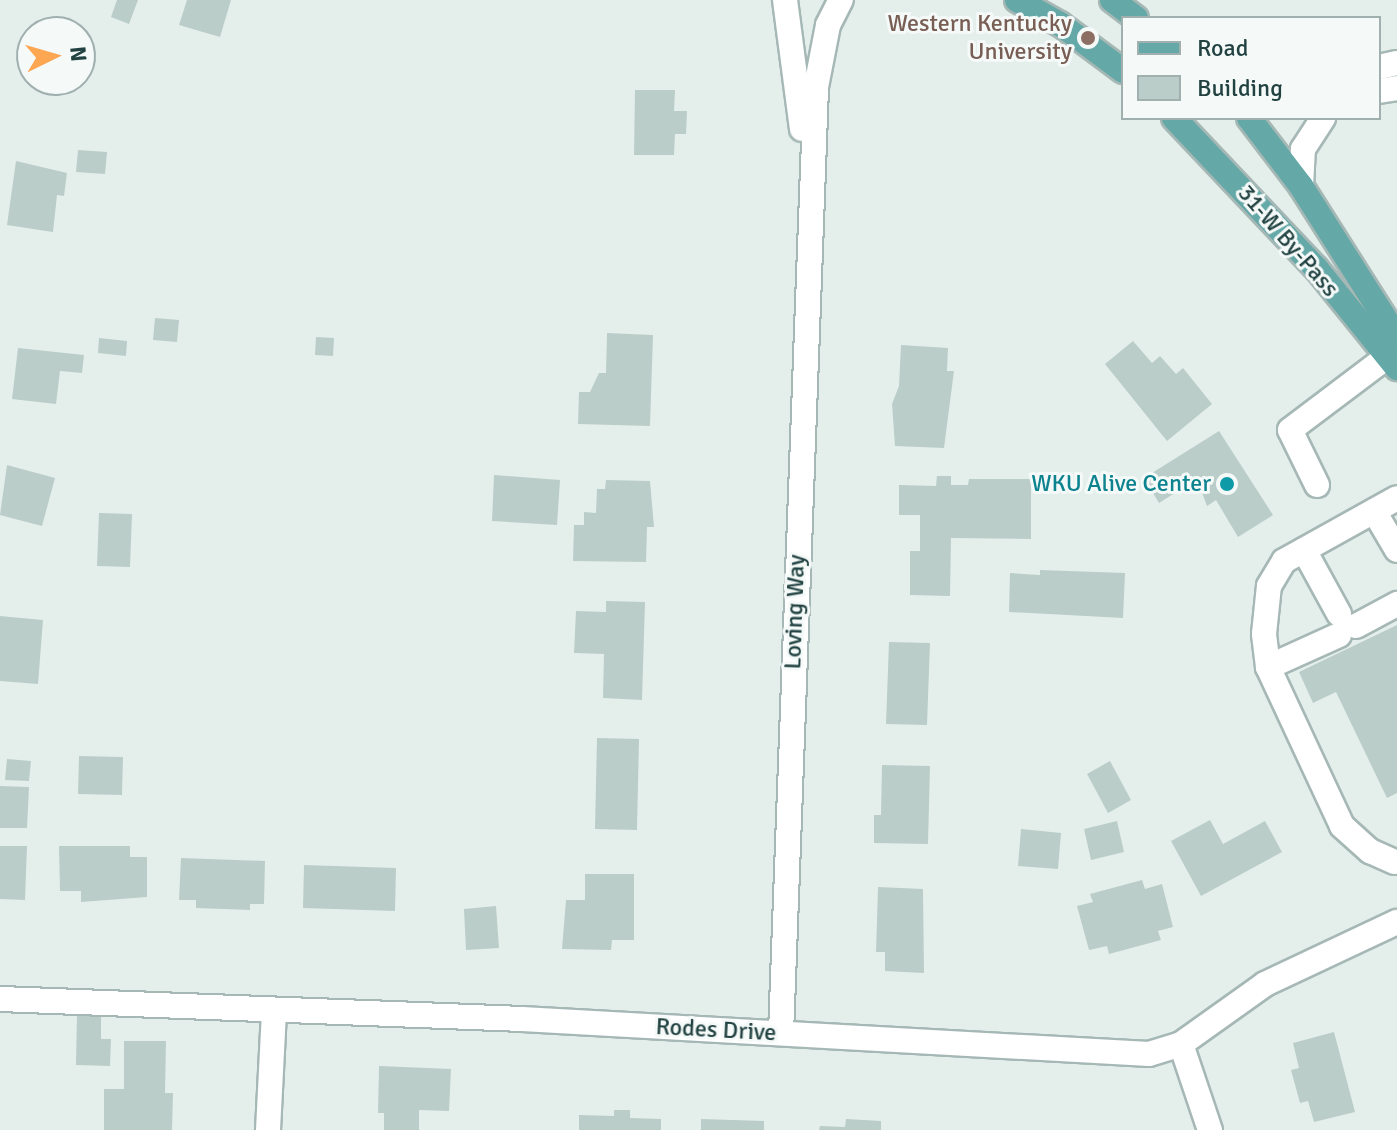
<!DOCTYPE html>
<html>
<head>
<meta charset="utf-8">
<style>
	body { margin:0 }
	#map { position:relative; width:1397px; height:1130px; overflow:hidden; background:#e4efec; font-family:Signika,sans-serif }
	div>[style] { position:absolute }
	.building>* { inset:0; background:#bbcdc9 }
	.roads { filter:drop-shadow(2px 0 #a6b8b5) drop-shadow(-2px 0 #a6b8b5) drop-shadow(0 2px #a6b8b5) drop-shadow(0 -2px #a6b8b5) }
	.minor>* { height:24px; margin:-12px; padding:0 12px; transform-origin:12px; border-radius:12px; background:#fff }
	.major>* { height:24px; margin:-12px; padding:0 12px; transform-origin:12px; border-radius:12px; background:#64a8a7 }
	.dots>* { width:22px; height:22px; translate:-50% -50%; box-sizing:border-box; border:4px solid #f5faf9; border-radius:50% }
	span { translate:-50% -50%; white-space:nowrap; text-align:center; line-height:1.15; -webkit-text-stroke:6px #f5faf9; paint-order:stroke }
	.education-label { font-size:24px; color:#785e54 }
	.right { translate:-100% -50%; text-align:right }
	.street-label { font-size:24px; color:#214241 }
	.culture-label { font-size:24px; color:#0d838f }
	.legend { position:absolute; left:1121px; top:16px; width:260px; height:104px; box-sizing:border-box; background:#f5faf9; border:2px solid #a0b0af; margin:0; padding:10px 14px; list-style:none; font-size:24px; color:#214241 }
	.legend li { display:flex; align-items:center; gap:16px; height:40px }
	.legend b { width:40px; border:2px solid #a0b0af }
	.north { position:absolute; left:16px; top:16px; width:80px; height:80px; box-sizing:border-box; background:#f5faf9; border:2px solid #a0b0af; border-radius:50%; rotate:85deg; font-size:22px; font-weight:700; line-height:32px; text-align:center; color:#214241 }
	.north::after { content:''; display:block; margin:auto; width:28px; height:36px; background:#fea752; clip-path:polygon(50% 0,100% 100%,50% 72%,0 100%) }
</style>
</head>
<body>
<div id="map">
	<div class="building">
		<div style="clip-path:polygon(117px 0,138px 0,129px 24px,111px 17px)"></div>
		<div style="clip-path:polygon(187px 0,231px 0,220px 37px,179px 25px)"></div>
		<div style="clip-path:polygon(635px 90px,675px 90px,674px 111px,687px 111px,686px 134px,675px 134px,674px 155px,634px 155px)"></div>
		<div style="clip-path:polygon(78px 150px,107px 152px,105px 174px,76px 172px)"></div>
		<div style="clip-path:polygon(16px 161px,67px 173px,64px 196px,57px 195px,53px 232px,7px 225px)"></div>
		<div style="clip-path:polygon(155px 318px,179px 320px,177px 342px,153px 340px)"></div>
		<div style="clip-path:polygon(607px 333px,653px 335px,650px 426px,578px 424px,579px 392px,590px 392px,599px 373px,606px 373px)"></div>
		<div style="clip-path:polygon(316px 337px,334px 338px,333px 356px,315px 355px)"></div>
		<div style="clip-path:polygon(99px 338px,127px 341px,126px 356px,98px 353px)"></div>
		<div style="clip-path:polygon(1133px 341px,1152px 363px,1160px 356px,1176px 374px,1183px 368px,1212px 404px,1167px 441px,1105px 364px)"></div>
		<div style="clip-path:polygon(901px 345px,948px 348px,947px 371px,954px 371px,944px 448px,895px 446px,892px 404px,899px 386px)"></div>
		<div style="clip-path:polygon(18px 348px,84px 355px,82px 373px,60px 371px,56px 404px,12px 399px)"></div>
		<div style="clip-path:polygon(1219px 431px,1273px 515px,1238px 537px,1216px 500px,1207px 506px,1197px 479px,1159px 503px,1144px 478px)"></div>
		<div style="clip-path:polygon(7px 465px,55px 478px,42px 526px,0 515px)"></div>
		<div style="clip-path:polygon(494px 475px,560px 480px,557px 525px,492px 521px)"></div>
		<div style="clip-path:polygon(937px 476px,951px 476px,951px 485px,968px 485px,969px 479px,1031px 479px,1031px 539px,951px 538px,950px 596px,910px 595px,910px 551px,920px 551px,920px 515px,899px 515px,899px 485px,936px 486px)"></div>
		<div style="clip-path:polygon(606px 480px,650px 481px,654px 527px,647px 527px,646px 562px,573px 561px,574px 525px,584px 525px,584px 512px,596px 513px,597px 489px,605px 489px)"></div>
		<div style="clip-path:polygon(99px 513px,132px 514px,130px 567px,97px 566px)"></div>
		<div style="clip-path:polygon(1040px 570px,1125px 573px,1123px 618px,1009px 612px,1010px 573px,1040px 575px)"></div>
		<div style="clip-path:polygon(606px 601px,645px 602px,642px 700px,603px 698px,604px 654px,574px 653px,576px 611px,606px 612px)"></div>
		<div style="clip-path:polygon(0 616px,43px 620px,38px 684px,0 681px)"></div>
		<div style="clip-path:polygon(1397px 625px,1397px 793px,1387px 798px,1336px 692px,1313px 703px,1299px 672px)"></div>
		<div style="clip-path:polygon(889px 642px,930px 643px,927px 725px,886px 724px)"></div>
		<div style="clip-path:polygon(597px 738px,639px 739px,637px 830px,595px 829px)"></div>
		<div style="clip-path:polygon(79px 756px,123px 757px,122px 795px,78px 794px)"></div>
		<div style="clip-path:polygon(7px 759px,31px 761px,29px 781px,5px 780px)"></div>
		<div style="clip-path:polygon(1110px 761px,1131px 800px,1108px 813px,1087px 774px)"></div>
		<div style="clip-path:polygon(882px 765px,930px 766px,928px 844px,874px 843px,874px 815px,881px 815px)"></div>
		<div style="clip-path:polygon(0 786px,29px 787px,27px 828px,0 828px)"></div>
		<div style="clip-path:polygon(1210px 820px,1223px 844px,1265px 821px,1282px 852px,1201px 896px,1171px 841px)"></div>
		<div style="clip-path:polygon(1117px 821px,1124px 852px,1091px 860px,1084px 829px)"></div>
		<div style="clip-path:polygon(1021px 829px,1061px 833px,1058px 869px,1018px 866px)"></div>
		<div style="clip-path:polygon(0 846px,27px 846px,25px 900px,0 899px)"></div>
		<div style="clip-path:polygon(59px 846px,130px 846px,130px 857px,147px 857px,147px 897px,81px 902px,81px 891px,60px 891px)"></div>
		<div style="clip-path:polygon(181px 858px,265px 861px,264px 904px,250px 904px,250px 910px,196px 908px,196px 900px,179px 900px)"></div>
		<div style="clip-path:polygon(304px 865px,396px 868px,395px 911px,303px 908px)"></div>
		<div style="clip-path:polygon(585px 874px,634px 874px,634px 940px,612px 940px,611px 950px,562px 949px,566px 900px,585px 900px)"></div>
		<div style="clip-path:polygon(1142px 880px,1145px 889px,1162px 884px,1173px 927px,1158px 931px,1161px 940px,1109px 954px,1107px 946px,1089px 950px,1077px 906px,1093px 902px,1090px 894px)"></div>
		<div style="clip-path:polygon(878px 887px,923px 889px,924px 973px,885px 971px,885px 952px,876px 952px)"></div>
		<div style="clip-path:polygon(496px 906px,499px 948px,466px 950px,464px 909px)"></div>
		<div style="clip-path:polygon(77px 1013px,101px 1014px,101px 1039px,111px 1039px,110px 1066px,76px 1065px)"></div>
		<div style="clip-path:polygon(1334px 1032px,1355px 1112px,1314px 1122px,1308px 1101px,1300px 1103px,1291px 1070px,1299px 1068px,1293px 1043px)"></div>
		<div style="clip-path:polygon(124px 1041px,166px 1041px,165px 1093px,173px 1093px,172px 1130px,104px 1130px,104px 1089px,124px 1089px)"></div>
		<div style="clip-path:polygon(379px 1066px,451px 1069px,449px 1111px,419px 1110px,419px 1130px,384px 1130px,384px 1113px,378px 1113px)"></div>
		<div style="clip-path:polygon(614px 1110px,630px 1110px,630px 1118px,661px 1119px,661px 1130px,579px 1130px,579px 1115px,614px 1116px)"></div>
		<div style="clip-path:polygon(701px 1119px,764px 1121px,764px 1130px,701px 1130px)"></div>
		<div style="clip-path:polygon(846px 1119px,881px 1121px,881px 1130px,819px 1130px,820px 1126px,845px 1127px)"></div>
	</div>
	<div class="roads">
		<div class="minor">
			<div style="left:785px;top:0;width:130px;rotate:82.5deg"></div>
			<div style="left:1379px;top:67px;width:18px;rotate:-13deg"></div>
			<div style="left:1379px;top:91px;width:18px;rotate:-9deg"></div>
			<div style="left:1301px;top:186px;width:37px;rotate:-87deg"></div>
			<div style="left:1303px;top:149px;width:37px;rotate:-57deg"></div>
			<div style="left:1317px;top:485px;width:61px;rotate:-116.1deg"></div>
			<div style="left:1290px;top:430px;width:121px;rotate:-37deg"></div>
			<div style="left:1374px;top:511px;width:45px;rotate:59.5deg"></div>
			<div style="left:1304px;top:550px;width:73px;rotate:61.3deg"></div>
			<div style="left:1356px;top:626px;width:47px;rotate:-28.2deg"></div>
			<div style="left:1339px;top:635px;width:78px;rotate:155.7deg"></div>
			<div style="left:1268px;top:667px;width:33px;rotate:-97deg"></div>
			<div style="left:1264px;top:634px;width:48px;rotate:-84.1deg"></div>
			<div style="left:1269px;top:586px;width:29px;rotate:-59deg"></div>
			<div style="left:1284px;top:561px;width:129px;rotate:-29.1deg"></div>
			<div style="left:1268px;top:667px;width:175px;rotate:65deg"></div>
			<div style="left:1342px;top:826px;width:38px;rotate:42deg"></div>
			<div style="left:1370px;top:851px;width:27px;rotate:24deg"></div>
			<div style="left:0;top:999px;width:522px;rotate:2.19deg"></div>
			<div style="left:522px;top:1019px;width:628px;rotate:3.2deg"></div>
			<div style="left:1149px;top:1054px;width:34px;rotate:-17deg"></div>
			<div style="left:1181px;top:1044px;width:103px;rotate:-35.5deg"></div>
			<div style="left:1265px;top:984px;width:146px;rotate:-25.2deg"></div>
			<div style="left:781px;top:1033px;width:947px;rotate:-87.88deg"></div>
			<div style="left:816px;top:87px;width:63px;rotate:-79deg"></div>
			<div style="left:828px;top:25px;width:28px;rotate:-63deg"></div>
			<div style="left:1181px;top:1044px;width:91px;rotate:71.4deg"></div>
			<div style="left:268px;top:1130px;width:120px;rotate:-87.1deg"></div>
		</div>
		<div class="major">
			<div style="left:1017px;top:0;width:49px;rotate:29.2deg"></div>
			<div style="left:1060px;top:24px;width:79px;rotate:36.7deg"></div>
			<div style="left:1112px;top:0;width:30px;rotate:37deg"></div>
			<div style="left:1174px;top:118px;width:207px;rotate:46.6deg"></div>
			<div style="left:1316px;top:268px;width:129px;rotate:51deg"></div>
			<div style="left:1249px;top:118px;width:86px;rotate:52.6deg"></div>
			<div style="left:1301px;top:186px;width:179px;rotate:57.6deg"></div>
		</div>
	</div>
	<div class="dots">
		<div style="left:1088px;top:38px;background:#8d6e63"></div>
		<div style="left:1227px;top:484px;background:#0f9aa8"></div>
	</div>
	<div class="education-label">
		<span class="right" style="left:1072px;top:38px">Western Kentucky<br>University</span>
	</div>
	<div class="street-label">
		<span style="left:1288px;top:241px;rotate:49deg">31-W By-Pass</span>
		<span style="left:795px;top:612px;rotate:-88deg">Loving Way</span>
		<span style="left:716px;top:1030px;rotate:3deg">Rodes Drive</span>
	</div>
	<div class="culture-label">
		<span class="right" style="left:1211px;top:484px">WKU Alive Center</span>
	</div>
	<ul class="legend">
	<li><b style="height:10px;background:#64a8a7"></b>Road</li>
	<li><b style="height:22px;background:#bbcdc9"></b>Building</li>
	</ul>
	<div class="north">N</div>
</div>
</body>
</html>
